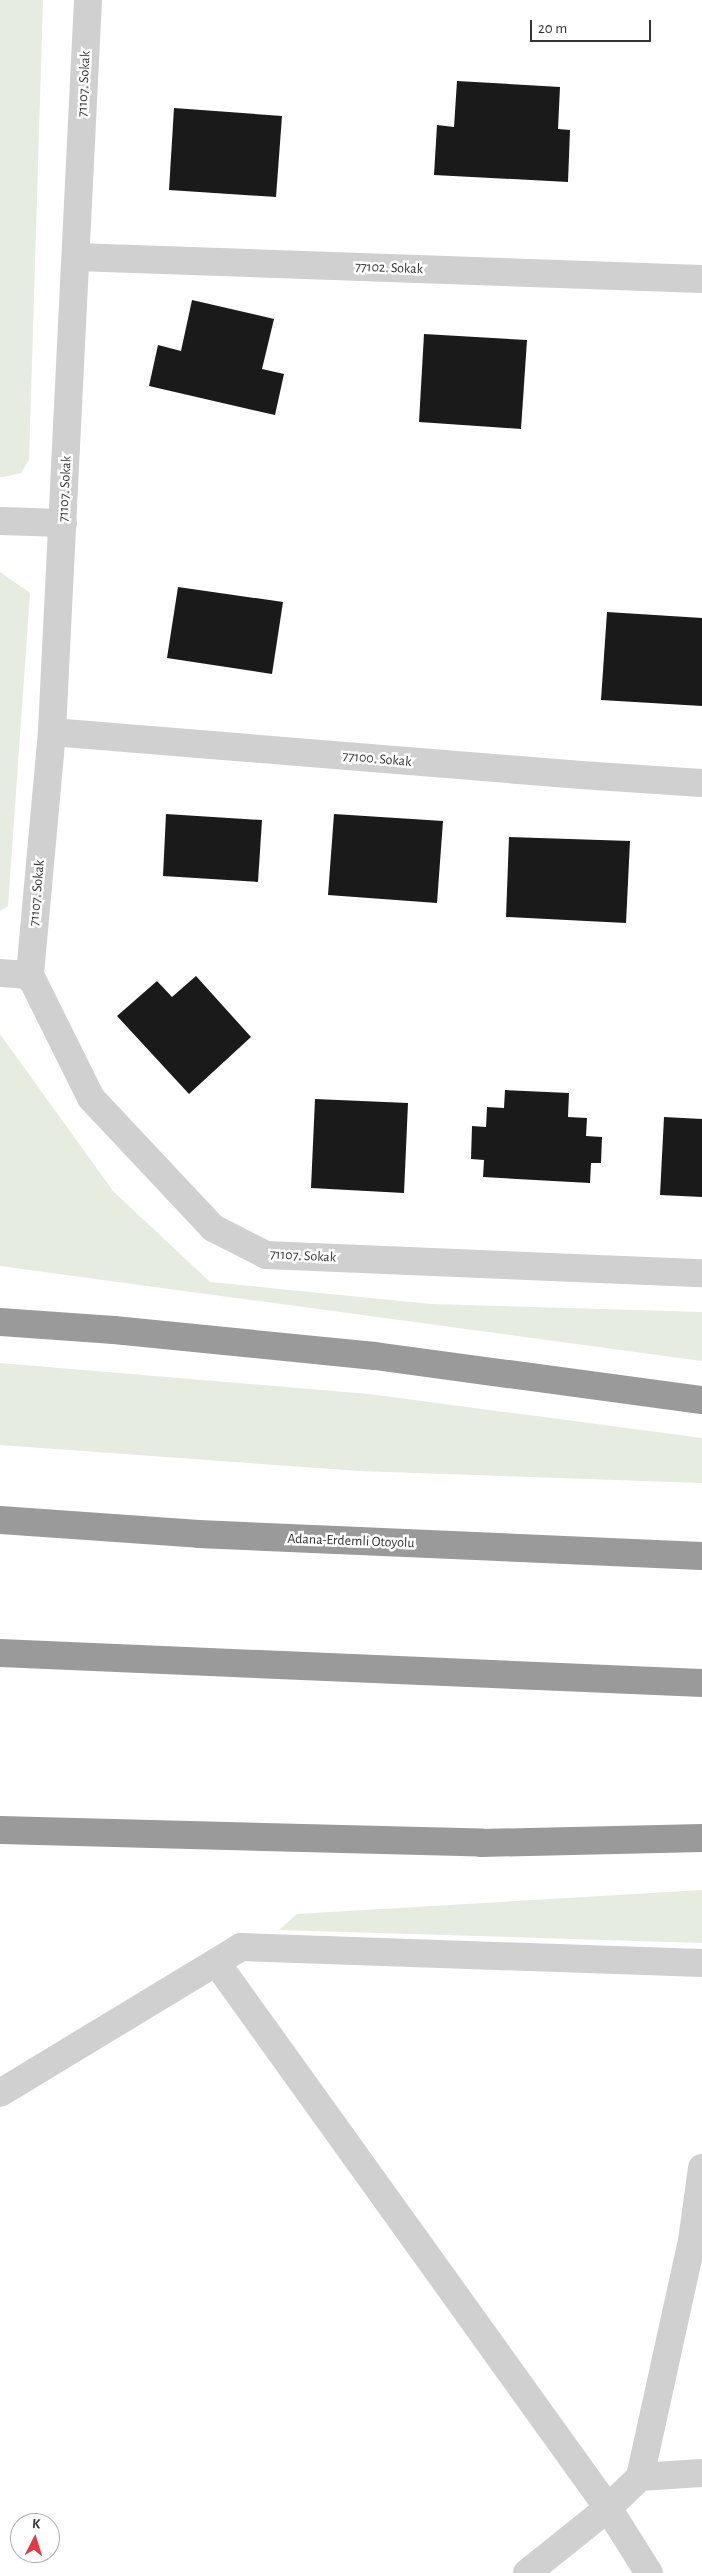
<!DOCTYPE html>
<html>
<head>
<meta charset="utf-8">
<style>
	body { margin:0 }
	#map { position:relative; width:702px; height:2573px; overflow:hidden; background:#fff; font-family:"Alegreya Sans",sans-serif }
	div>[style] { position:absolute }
	.green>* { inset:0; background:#e6ecdf }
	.building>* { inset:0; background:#1a1a1a }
	.minor>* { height:28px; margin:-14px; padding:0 14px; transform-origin:14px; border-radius:14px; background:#d0d0d0 }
	.motorway>* { height:28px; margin:-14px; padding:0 14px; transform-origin:14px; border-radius:14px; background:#9a9a9a }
	span { translate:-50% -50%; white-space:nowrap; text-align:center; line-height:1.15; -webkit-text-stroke:5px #fff; paint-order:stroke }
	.street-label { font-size:14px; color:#333 }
	.north { position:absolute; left:10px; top:2513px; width:50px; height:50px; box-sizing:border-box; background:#fff; border:1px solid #adadad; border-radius:50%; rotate:5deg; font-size:14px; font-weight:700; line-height:20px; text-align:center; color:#333 }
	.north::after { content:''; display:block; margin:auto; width:18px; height:22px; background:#e63946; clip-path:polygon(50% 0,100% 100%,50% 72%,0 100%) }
	.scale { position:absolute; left:530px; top:20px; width:121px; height:22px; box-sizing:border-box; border:2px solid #333; border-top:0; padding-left:6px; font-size:15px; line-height:18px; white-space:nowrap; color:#333; -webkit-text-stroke:4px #fff; paint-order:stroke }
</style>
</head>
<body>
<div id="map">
	<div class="green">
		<div style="clip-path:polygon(0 0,43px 0,29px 460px,21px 473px,4px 477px,0 477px)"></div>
		<div style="clip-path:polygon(0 572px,30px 593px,8px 906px,0 911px)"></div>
		<div style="clip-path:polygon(0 1034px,113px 1191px,210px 1282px,431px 1304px,702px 1312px,702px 1361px,0 1266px)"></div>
		<div style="clip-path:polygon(0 1363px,369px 1394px,702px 1438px,702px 1483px,359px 1471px,0 1445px)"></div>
		<div style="clip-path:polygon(702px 1890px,702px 1943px,279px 1930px,297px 1914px)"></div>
	</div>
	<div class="building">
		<div style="clip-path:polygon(457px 81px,560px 87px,558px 129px,570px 130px,568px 182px,434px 175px,437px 125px,454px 127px)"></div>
		<div style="clip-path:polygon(174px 108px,282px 116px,276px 197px,169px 190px)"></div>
		<div style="clip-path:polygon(192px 300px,274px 319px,262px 369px,284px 374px,275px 415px,149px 386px,158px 345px,181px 351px)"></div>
		<div style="clip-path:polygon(424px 334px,527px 340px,521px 429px,419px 422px)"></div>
		<div style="clip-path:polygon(178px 587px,283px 602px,272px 674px,167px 658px)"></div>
		<div style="clip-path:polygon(607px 612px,702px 618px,702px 706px,601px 700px)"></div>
		<div style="clip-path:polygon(166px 814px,262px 820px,258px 882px,163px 876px)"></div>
		<div style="clip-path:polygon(334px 814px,443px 821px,437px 903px,328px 895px)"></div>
		<div style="clip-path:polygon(509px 837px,630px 841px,626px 923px,506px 917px)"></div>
		<div style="clip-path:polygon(196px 976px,251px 1037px,189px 1094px,117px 1016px,157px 981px,172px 997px)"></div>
		<div style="clip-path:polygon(505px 1090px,569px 1093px,568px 1117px,587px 1118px,586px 1136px,602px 1137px,601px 1163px,591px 1163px,590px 1183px,483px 1177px,484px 1160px,471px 1159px,472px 1126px,486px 1127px,487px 1107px,504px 1108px)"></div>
		<div style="clip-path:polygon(315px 1099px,408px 1103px,404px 1193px,311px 1188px)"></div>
		<div style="clip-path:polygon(664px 1117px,702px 1119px,702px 1197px,660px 1195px)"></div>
	</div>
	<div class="minor">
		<div style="left:88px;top:0;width:733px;rotate:92.82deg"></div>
		<div style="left:52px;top:732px;width:244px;rotate:95.2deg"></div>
		<div style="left:30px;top:975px;width:137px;rotate:63.6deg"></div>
		<div style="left:91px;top:1098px;width:178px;rotate:46.8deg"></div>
		<div style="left:213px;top:1228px;width:59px;rotate:27deg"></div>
		<div style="left:266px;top:1255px;width:436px;rotate:2.4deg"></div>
		<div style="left:76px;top:257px;width:626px;rotate:2.01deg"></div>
		<div style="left:0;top:521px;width:63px;rotate:1.8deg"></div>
		<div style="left:52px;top:732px;width:531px;rotate:4.65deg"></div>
		<div style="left:581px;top:775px;width:121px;rotate:3.8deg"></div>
		<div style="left:0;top:973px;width:30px;rotate:4deg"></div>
		<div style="left:216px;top:1962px;width:672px;rotate:54.32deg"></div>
		<div style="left:608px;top:2508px;width:77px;rotate:57.8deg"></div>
		<div style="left:0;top:2093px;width:282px;rotate:-31.2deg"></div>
		<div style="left:241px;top:1947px;width:461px;rotate:2deg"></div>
		<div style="left:640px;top:2477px;width:62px;rotate:-3.7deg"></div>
		<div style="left:527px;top:2573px;width:104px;rotate:-38.7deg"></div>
		<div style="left:608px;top:2508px;width:45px;rotate:-44.1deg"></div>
		<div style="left:640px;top:2477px;width:242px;rotate:-77.6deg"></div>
		<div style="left:692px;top:2241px;width:74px;rotate:-82.2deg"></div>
	</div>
	<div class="motorway">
		<div style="left:0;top:1322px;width:114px;rotate:4deg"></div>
		<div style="left:114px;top:1330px;width:262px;rotate:5.7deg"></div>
		<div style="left:375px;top:1356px;width:330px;rotate:7.7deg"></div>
		<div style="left:0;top:1520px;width:199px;rotate:4deg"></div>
		<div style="left:199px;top:1534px;width:503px;rotate:2.5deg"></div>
		<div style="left:0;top:1653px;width:703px;rotate:2.45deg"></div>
		<div style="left:0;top:1830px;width:481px;rotate:1.5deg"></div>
		<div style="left:481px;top:1843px;width:221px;rotate:-1.3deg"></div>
	</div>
	<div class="street-label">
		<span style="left:84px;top:84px;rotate:-87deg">71107. Sokak</span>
		<span style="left:389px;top:268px;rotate:2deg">77102. Sokak</span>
		<span style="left:65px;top:489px;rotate:-87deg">71107. Sokak</span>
		<span style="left:377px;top:759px;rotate:5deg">77100. Sokak</span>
		<span style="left:37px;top:893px;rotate:-85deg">71107. Sokak</span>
		<span style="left:303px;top:1256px;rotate:3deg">71107. Sokak</span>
		<span style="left:351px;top:1541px;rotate:2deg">Adana-Erdemli Otoyolu</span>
	</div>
	<div class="north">K</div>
	<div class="scale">20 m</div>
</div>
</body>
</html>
